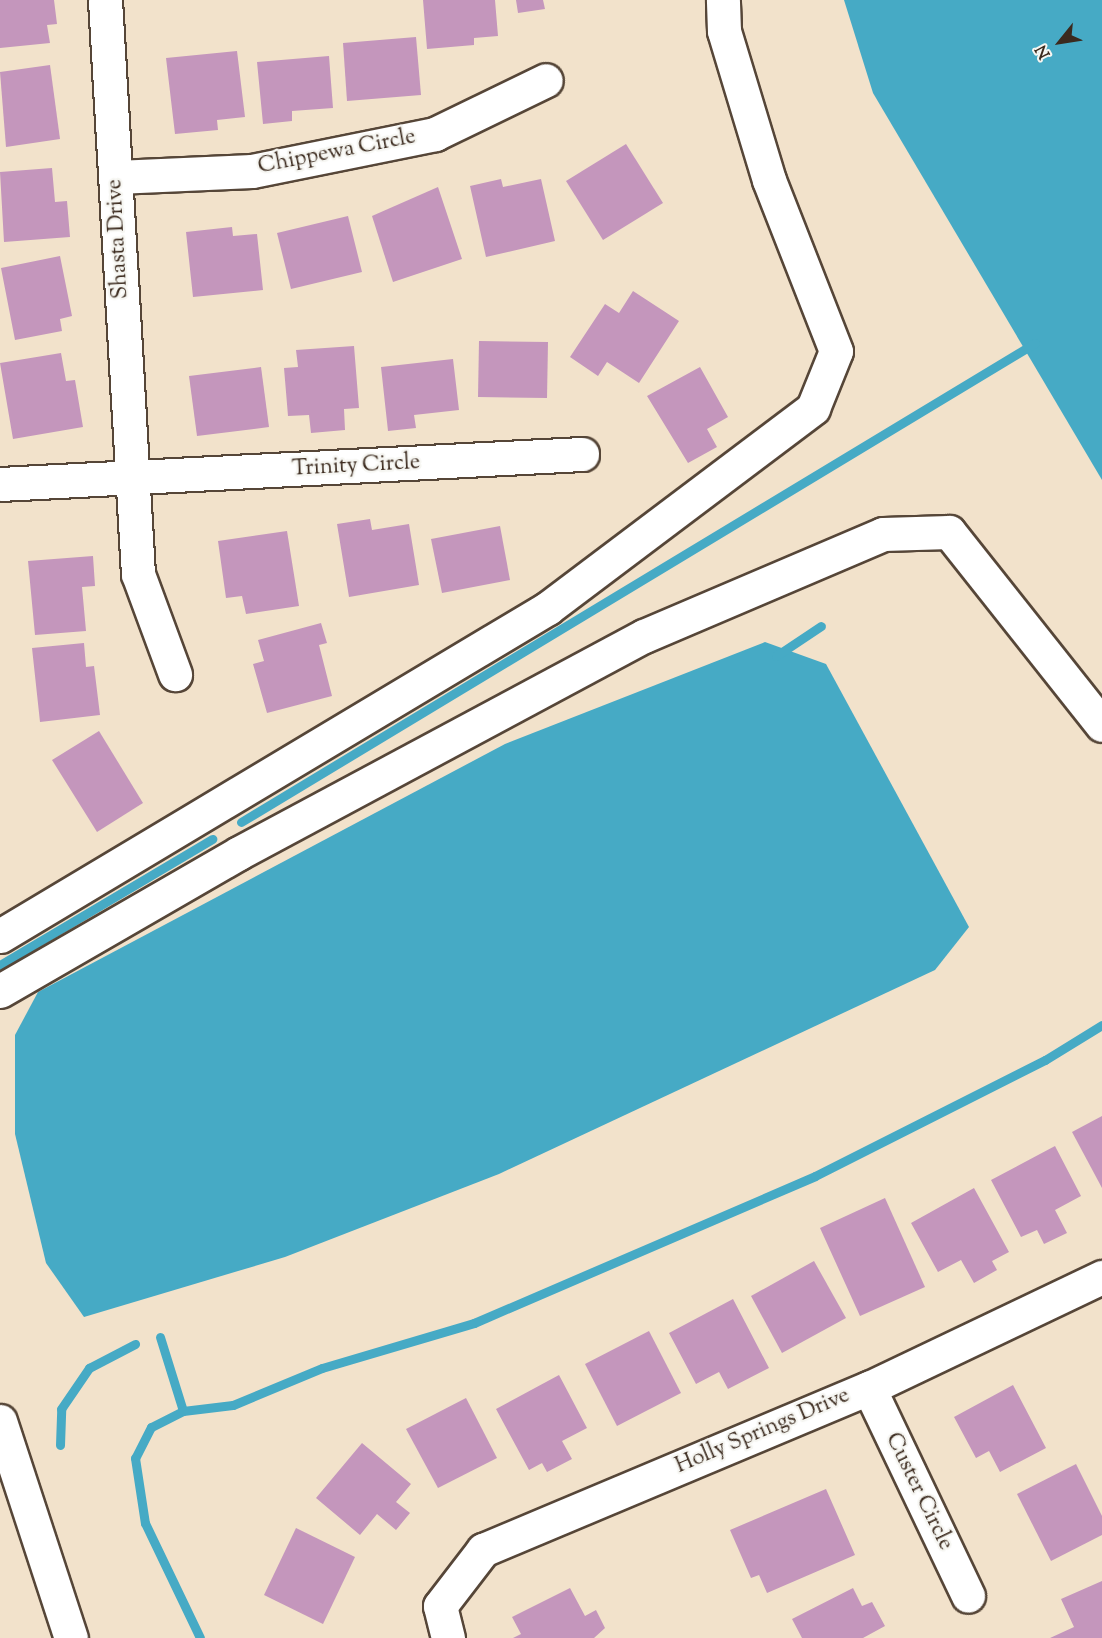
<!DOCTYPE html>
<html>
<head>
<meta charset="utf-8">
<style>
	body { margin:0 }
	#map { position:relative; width:1102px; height:1638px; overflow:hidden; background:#f2e2cb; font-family:"Sorts Mill Goudy",serif }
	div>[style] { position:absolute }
	.water>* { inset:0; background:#46aac5 }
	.stream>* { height:9px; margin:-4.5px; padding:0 4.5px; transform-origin:4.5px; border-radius:4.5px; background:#46aac5 }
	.building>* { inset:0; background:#c496bc }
	.roads { filter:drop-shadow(2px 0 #564638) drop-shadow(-2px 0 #564638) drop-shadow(0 2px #564638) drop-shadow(0 -2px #564638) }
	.minor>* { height:33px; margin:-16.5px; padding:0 16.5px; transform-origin:16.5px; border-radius:16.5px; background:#fff }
	.major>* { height:33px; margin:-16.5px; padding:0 16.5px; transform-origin:16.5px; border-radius:16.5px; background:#fff }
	span { translate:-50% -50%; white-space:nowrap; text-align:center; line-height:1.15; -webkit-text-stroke:4.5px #f6f6f2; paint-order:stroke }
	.street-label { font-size:22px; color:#3b2a1e }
	.north { position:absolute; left:1030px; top:12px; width:60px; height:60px; -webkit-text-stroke:4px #f6f6f2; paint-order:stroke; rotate:240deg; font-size:16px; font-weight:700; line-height:24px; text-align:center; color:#3b2a1e }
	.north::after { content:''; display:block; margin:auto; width:21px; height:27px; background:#3b2a1e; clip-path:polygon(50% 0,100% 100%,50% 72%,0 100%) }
</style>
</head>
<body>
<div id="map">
	<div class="water">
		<div style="clip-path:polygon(844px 0,1102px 0,1102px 480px,873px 93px)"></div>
		<div style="clip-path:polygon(765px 642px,826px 664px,969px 927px,935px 970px,499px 1174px,285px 1257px,84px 1317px,46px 1263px,15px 1134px,15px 1035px,38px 992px,505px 744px)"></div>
	</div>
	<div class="stream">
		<div style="left:776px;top:656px;width:54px;rotate:-33.7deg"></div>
		<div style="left:241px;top:822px;width:927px;rotate:-31.1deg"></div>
		<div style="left:0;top:965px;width:247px;rotate:-30.7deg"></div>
		<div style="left:160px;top:1337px;width:77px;rotate:72.7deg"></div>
		<div style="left:183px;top:1411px;width:36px;rotate:153deg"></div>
		<div style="left:151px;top:1427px;width:35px;rotate:117deg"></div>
		<div style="left:135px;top:1458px;width:66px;rotate:81.3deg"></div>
		<div style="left:145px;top:1523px;width:127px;rotate:64.4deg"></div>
		<div style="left:183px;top:1411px;width:50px;rotate:-6.8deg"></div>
		<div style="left:233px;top:1405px;width:96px;rotate:-22.6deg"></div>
		<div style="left:322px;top:1368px;width:159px;rotate:-16.5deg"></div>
		<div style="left:474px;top:1323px;width:371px;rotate:-23.3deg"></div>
		<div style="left:815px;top:1176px;width:258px;rotate:-26.8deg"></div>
		<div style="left:1045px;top:1060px;width:67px;rotate:-31.6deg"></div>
		<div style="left:60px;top:1445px;width:36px;rotate:-88deg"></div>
		<div style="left:61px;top:1409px;width:50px;rotate:-55.7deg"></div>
		<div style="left:89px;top:1368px;width:52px;rotate:-27.6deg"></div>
	</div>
	<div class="building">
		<div style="clip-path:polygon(0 0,54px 0,57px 24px,47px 25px,50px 43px,0 48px)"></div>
		<div style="clip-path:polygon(423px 0,495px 0,498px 36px,474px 38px,474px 45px,427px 49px)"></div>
		<div style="clip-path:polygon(516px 0,543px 0,545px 9px,518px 13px)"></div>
		<div style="clip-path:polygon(416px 37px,421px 95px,347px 101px,343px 43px)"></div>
		<div style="clip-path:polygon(237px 51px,245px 117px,217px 120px,218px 130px,175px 134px,166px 58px)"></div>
		<div style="clip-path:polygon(329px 56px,333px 108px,292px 111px,292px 121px,263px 124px,257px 62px)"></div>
		<div style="clip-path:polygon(50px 65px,60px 139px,6px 147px,0 72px)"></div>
		<div style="clip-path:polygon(626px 144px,663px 203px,603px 240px,566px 181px)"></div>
		<div style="clip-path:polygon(52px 168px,55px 202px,67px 201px,70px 237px,4px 242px,0 172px)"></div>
		<div style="clip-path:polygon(501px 179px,503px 187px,541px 179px,555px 241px,486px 257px,470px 186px)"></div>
		<div style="clip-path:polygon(438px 187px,462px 259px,393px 282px,372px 216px)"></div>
		<div style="clip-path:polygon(348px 216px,362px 272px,291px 289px,277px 233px)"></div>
		<div style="clip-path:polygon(232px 227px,233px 236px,257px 234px,263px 290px,193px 297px,186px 232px)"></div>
		<div style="clip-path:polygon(60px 256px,72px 316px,60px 319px,62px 331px,15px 340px,1px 268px)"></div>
		<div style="clip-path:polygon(633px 291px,679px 321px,639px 383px,607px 362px,598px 376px,570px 357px,605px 304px,619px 313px)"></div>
		<div style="clip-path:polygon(479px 341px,548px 342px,547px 398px,478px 397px)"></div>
		<div style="clip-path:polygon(354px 346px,359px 408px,344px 409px,345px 430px,311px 433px,309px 415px,288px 416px,284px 368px,298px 367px,296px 350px)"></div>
		<div style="clip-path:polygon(61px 353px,66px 381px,75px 380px,83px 427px,13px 439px,0 363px)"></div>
		<div style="clip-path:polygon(453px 359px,459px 410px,414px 415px,416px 428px,388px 431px,381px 367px)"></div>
		<div style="clip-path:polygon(261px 367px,269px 427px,197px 436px,189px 376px)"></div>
		<div style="clip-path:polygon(700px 367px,728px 417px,707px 429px,717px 447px,688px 463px,647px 396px)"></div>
		<div style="clip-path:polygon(370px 519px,372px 530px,409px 524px,419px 585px,349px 597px,337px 524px)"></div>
		<div style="clip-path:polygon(500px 526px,510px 580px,442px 593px,431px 539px)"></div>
		<div style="clip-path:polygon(287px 531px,299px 606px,246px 614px,242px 596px,226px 598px,218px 541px)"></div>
		<div style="clip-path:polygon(93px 556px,95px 586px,82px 587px,86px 631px,35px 635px,28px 561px)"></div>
		<div style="clip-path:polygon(321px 623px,327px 643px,319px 645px,332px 696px,267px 713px,253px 664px,264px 661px,258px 640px)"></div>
		<div style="clip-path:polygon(84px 643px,86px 667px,94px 666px,100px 715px,40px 722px,32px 648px)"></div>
		<div style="clip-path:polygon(99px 731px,143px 803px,97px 832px,52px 760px)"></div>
		<div style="clip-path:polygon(1102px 1116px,1102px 1188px,1072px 1132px)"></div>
		<div style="clip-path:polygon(1055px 1146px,1081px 1196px,1055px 1210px,1067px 1233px,1044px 1244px,1037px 1230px,1021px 1237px,991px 1180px)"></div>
		<div style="clip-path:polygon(974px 1188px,1009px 1252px,992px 1261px,997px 1270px,974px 1283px,961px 1260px,938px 1272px,911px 1223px)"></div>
		<div style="clip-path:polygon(885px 1198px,925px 1287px,860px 1316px,820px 1228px)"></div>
		<div style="clip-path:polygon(814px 1261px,846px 1318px,782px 1353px,751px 1296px)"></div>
		<div style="clip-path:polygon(733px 1299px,769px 1368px,728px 1389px,719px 1372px,696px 1384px,669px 1333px)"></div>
		<div style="clip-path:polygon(649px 1331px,681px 1393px,617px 1426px,585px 1364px)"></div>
		<div style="clip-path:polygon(559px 1375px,587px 1428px,562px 1441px,572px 1459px,547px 1472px,542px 1463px,529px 1470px,496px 1409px)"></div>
		<div style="clip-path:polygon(1013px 1385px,1046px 1448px,1000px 1472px,989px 1451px,976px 1458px,954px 1417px)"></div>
		<div style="clip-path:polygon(466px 1398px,497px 1458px,438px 1488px,406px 1429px)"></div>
		<div style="clip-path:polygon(362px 1443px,411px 1484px,396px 1502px,410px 1513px,396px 1530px,377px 1514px,360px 1535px,316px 1498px)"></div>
		<div style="clip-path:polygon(1076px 1464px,1102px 1516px,1102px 1535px,1051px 1561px,1017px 1494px)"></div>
		<div style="clip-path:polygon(826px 1489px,855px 1555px,767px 1593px,759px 1575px,751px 1578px,730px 1530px)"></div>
		<div style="clip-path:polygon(296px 1528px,355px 1557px,323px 1624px,264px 1595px)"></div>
		<div style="clip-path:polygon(1102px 1581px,1102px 1638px,1050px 1638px,1074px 1627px,1061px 1599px)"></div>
		<div style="clip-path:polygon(570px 1588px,585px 1616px,596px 1610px,605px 1628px,594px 1638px,513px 1638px,521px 1634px,512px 1617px)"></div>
		<div style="clip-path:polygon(853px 1588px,862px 1606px,872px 1602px,885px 1626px,863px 1638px,802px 1638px,792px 1619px)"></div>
	</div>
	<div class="roads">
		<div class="minor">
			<div style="left:105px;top:0;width:575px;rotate:86.71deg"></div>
			<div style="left:138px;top:574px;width:107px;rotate:69.7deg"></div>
			<div style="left:116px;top:177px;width:136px;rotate:-2.5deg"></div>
			<div style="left:252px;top:171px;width:187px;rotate:-11.4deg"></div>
			<div style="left:435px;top:134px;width:123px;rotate:-25.9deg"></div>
			<div style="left:0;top:484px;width:583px;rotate:-2.95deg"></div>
			<div style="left:0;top:936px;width:639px;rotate:-30.9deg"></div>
			<div style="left:548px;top:608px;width:332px;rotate:-37deg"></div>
			<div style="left:813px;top:408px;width:61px;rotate:-68deg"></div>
			<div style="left:836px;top:351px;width:184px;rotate:-111.4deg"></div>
			<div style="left:769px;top:180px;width:156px;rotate:-106.8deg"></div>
			<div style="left:724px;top:31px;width:31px;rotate:-92deg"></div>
			<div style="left:0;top:991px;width:276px;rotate:-30deg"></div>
			<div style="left:239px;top:853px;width:459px;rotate:-28.2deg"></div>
			<div style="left:644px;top:636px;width:260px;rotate:-23.1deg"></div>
			<div style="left:883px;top:534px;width:66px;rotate:-1.7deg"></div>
			<div style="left:949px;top:532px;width:246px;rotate:51.6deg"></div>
			<div style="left:869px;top:1388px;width:230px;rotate:64.5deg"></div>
			<div style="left:448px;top:1638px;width:33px;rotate:-104deg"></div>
			<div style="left:440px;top:1606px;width:71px;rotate:-52.5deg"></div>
			<div style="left:483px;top:1550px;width:419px;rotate:-22.8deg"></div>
			<div style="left:869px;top:1388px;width:258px;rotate:-25.5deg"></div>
		</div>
		<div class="major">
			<div style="left:0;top:1421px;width:228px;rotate:71.9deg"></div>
		</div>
	</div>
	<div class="street-label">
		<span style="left:337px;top:153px;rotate:-11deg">Chippewa Circle</span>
		<span style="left:119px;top:239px;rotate:-93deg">Shasta Drive</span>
		<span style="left:356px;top:467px;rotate:-3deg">Trinity Circle</span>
		<span style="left:763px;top:1432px;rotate:-23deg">Holly Springs Drive</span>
		<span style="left:918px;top:1492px;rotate:64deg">Custer Circle</span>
	</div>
	<div class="north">N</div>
</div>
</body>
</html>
